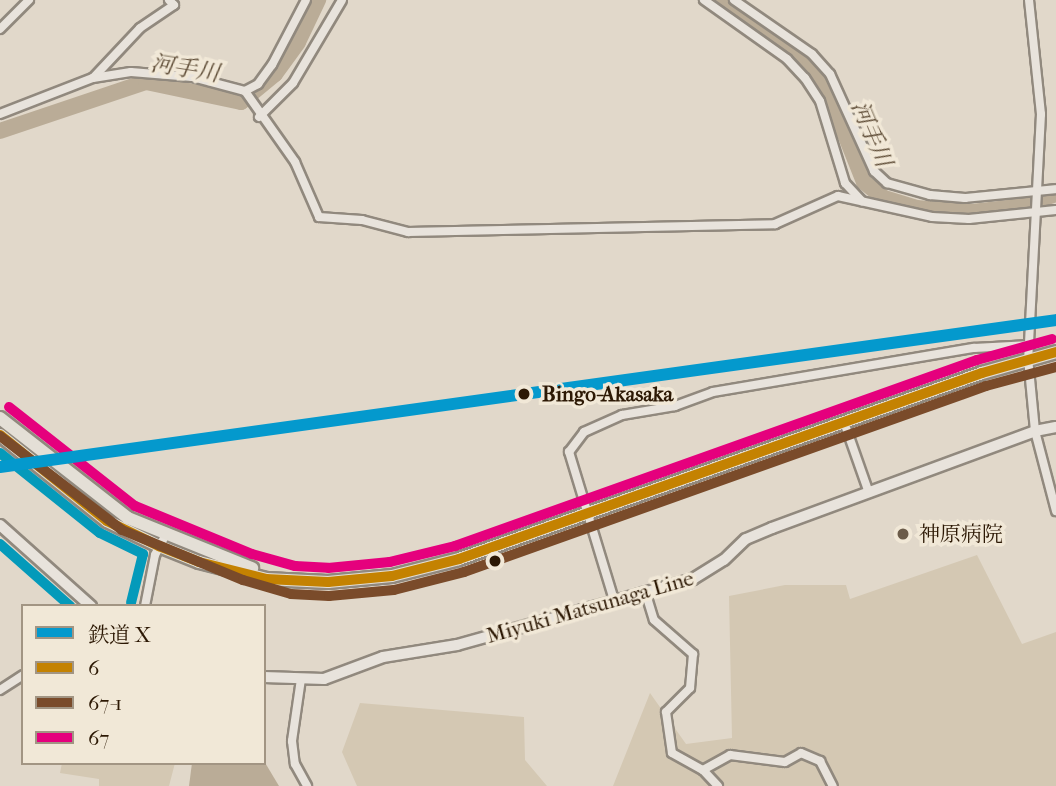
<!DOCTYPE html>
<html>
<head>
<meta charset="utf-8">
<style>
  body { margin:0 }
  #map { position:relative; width:1056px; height:786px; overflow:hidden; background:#e1d8ca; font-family:"IM FELL French Canon","Noto Serif JP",serif }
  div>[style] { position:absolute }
  .green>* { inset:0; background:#d4c8b3 }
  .water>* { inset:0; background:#baac97 }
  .river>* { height:16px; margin:-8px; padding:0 8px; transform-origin:8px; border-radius:8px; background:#baac97 }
  .roads { filter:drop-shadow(2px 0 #91897e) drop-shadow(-2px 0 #91897e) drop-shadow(0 2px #91897e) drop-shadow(0 -2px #91897e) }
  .minor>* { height:8px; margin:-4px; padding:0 4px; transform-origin:4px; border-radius:4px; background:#e8e3dc }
  .secondary>* { height:10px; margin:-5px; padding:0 5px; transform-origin:5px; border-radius:5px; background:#e8e3dc }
  .primary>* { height:12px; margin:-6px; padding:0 6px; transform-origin:6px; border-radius:6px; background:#e4dfd6 }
  .bus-1>* { height:10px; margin:-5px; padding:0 5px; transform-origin:5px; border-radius:5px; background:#c48201 }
  .bus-2>* { height:10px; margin:-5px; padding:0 5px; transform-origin:5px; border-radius:5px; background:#7a4b2a }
  .bus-3>* { height:10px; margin:-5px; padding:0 5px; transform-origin:5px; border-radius:5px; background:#e5007d }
  .bus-4>* { height:10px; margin:-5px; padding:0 5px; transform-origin:5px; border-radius:5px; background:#049aba }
  .rail-1>* { height:12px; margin:-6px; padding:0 6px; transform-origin:6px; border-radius:6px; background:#0499cd }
  .dots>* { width:19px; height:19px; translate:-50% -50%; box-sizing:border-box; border:4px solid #f1e8d7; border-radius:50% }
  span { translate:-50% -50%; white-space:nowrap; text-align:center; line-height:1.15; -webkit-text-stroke:7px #f1e8d7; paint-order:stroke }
  .stop-label { font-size:21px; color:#2c1804; font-weight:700 }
  .left { translate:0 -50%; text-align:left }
  .poi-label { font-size:21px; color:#2c1804 }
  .street-label { font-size:21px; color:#2c1804 }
  .water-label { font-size:23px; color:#5e4c36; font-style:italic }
  .legend { position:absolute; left:21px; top:604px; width:245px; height:161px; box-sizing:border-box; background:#f1e8d7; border:2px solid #a29583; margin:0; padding:9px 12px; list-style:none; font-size:21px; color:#2c1804 }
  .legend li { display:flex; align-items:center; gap:14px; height:35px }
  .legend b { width:35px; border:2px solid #a29583 }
</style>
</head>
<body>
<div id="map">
  <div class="green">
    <i style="clip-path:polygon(977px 555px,1022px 644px,1056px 632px,1056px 786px,613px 786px,650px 693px,686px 744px,732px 738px,729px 596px,785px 585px,846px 585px,850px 599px)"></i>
    <i style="clip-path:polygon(360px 703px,524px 717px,525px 760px,547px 786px,357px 786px,342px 752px)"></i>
    <i style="clip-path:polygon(62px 763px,175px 763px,169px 786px,99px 786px,99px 779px,60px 773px)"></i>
  </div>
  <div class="water">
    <i style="clip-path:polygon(264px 761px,279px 786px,189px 786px,192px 763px)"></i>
  </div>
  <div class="river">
    <i style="left:719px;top:0;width:110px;rotate:34.3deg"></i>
    <i style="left:810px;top:62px;width:43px;rotate:60.4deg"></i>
    <i style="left:831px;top:99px;width:89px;rotate:68.3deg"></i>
    <i style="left:864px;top:182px;width:26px;rotate:39deg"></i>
    <i style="left:884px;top:198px;width:34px;rotate:17deg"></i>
    <i style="left:916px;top:208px;width:56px;rotate:4.1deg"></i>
    <i style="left:972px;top:212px;width:45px;rotate:-6.3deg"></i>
    <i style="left:1017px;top:207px;width:41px;rotate:-18.4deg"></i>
    <i style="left:0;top:131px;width:154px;rotate:-18.6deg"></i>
    <i style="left:146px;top:82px;width:97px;rotate:11.9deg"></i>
    <i style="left:241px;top:102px;width:44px;rotate:-39.5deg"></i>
    <i style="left:275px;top:74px;width:39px;rotate:-54deg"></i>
    <i style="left:298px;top:42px;width:47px;rotate:-64.5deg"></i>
  </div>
  <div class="roads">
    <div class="minor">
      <i style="left:704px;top:0;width:102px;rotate:35.4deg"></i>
      <i style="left:787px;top:59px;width:26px;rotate:47deg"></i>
      <i style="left:805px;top:78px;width:27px;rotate:57deg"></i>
      <i style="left:820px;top:101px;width:86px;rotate:73deg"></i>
      <i style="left:845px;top:183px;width:25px;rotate:47deg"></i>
      <i style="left:734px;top:0;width:95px;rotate:34.7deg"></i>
      <i style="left:812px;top:54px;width:27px;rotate:48deg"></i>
      <i style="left:830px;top:74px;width:107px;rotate:65.6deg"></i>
      <i style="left:874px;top:171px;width:18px;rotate:43deg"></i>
      <i style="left:887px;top:183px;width:45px;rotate:15.6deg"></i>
      <i style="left:930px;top:195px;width:35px;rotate:5deg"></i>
      <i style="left:965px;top:198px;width:91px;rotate:-5.6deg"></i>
      <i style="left:1029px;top:0;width:115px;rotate:84deg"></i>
      <i style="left:1041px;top:114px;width:244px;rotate:93deg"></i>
      <i style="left:1028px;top:358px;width:73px;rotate:84.5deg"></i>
      <i style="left:1035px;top:431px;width:83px;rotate:75.3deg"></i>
      <i style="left:0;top:29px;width:41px;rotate:-45deg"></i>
      <i style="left:94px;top:77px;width:67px;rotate:-46.8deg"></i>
      <i style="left:140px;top:28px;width:41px;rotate:-34.1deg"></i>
      <i style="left:174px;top:5px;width:7px;rotate:-135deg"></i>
      <i style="left:245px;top:91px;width:15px;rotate:-28deg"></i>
      <i style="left:258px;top:84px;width:24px;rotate:-54deg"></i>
      <i style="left:272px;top:65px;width:73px;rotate:-62.4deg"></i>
      <i style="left:0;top:114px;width:100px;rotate:-21.2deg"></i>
      <i style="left:93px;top:78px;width:38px;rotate:-9deg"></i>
      <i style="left:131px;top:72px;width:61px;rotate:4.7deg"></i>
      <i style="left:192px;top:77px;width:55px;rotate:14.8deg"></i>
      <i style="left:245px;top:91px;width:87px;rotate:54.8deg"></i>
      <i style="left:295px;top:162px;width:60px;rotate:66.4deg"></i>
      <i style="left:319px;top:217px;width:43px;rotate:4deg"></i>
      <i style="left:362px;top:220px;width:48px;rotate:14.6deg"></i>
      <i style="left:408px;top:232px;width:367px;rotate:-1.2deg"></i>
      <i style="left:775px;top:224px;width:69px;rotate:-24deg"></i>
      <i style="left:838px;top:196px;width:96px;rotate:12.6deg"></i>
      <i style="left:932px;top:217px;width:37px;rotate:3deg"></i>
      <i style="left:969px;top:219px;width:87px;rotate:-5.9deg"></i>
      <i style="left:259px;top:117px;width:48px;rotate:-45deg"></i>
      <i style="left:293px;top:83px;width:96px;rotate:-59.4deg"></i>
      <i style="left:844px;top:422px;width:75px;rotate:70.6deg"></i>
      <i style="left:645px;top:591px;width:30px;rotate:73deg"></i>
      <i style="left:654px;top:620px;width:52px;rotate:41.1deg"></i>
      <i style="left:693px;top:654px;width:34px;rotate:95deg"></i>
      <i style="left:690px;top:688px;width:34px;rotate:135deg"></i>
      <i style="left:666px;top:712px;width:41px;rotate:81.7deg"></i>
      <i style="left:672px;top:753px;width:35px;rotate:29deg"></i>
      <i style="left:703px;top:770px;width:22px;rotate:47deg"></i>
      <i style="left:614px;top:600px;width:155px;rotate:-106.9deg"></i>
      <i style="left:569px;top:452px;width:25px;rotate:-53deg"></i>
      <i style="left:584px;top:432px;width:42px;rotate:-24.1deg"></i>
      <i style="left:622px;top:415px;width:54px;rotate:-9.6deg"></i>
      <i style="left:675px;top:406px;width:40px;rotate:-20.2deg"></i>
      <i style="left:713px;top:392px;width:265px;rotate:-9.6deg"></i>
      <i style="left:974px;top:348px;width:56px;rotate:-3.1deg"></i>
      <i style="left:145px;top:606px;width:52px;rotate:-78.9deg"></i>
      <i style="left:155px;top:555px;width:21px;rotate:-62deg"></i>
      <i style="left:301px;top:679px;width:63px;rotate:98.3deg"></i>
      <i style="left:292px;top:741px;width:23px;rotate:83deg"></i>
      <i style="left:295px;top:764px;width:25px;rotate:61deg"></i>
      <i style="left:0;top:690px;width:27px;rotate:-33deg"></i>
      <i style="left:703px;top:770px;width:31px;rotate:-29deg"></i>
      <i style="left:730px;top:755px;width:55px;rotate:7.3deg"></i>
      <i style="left:785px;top:762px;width:18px;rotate:-29deg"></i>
      <i style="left:801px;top:753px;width:21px;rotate:23deg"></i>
      <i style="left:820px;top:761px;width:28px;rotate:63deg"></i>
    </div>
    <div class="secondary">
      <i style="left:0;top:525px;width:122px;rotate:41.7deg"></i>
      <i style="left:264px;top:677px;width:60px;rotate:1.9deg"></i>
      <i style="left:324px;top:679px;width:63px;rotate:-20.4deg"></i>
      <i style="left:383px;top:657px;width:75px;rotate:-9.2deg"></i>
      <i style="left:457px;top:645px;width:245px;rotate:-15.6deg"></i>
      <i style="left:693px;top:579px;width:36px;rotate:-32deg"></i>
      <i style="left:724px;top:560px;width:30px;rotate:-44deg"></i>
      <i style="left:746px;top:539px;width:28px;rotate:-23deg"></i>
      <i style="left:772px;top:528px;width:280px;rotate:-20.2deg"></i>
      <i style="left:1035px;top:431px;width:21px;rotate:-11deg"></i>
    </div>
    <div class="primary">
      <i style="left:0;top:418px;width:162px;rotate:38deg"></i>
      <i style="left:128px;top:518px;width:134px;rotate:22deg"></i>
      <i style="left:0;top:435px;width:137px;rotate:38.8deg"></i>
      <i style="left:107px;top:521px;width:58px;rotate:25.7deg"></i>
      <i style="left:159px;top:546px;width:43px;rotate:21.8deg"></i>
      <i style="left:199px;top:562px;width:69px;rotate:14.2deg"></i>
      <i style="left:266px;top:579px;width:62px;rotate:2.8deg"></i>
      <i style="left:328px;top:582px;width:64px;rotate:-5.4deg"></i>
      <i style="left:392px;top:576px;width:69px;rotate:-14.2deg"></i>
      <i style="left:459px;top:559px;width:555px;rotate:-19.58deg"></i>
      <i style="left:982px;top:373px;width:77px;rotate:-15.8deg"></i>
    </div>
  </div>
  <div class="bus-1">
    <i style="left:0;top:435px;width:137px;rotate:38.8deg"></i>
    <i style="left:107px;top:521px;width:58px;rotate:25.7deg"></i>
    <i style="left:159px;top:546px;width:43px;rotate:21.8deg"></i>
    <i style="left:199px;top:562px;width:69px;rotate:14.2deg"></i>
    <i style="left:266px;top:579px;width:62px;rotate:2.8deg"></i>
    <i style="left:328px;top:582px;width:64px;rotate:-5.4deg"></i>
    <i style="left:392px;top:576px;width:69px;rotate:-14.2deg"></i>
    <i style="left:459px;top:559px;width:555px;rotate:-19.58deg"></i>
    <i style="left:982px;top:373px;width:77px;rotate:-15.8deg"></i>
  </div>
  <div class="bus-2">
    <i style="left:0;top:436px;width:154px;rotate:37.6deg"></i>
    <i style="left:122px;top:530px;width:131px;rotate:22.5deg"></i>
    <i style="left:243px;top:580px;width:50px;rotate:16.3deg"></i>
    <i style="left:291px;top:594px;width:38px;rotate:3deg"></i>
    <i style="left:329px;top:596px;width:65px;rotate:-5.3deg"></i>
    <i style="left:394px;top:590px;width:72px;rotate:-14.4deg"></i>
    <i style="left:464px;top:572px;width:554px;rotate:-19.61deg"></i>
    <i style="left:986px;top:386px;width:73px;rotate:-15.2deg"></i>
  </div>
  <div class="bus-3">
    <i style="left:9px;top:407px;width:160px;rotate:38.2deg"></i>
    <i style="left:135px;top:506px;width:126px;rotate:22.3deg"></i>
    <i style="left:252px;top:554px;width:45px;rotate:15.6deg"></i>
    <i style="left:295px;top:566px;width:33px;rotate:3deg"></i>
    <i style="left:328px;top:568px;width:62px;rotate:-5.5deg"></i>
    <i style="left:390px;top:562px;width:67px;rotate:-13.8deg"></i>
    <i style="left:455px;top:546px;width:554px;rotate:-19.61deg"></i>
    <i style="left:977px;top:360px;width:78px;rotate:-15.6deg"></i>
  </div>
  <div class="bus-4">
    <i style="left:0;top:453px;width:128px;rotate:38.7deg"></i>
    <i style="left:100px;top:533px;width:48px;rotate:26deg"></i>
    <i style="left:143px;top:554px;width:50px;rotate:103.8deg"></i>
    <i style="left:0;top:544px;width:94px;rotate:41.5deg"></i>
  </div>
  <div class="rail-1">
    <i style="left:0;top:467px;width:1066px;rotate:-7.92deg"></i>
  </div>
  <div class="dots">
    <i style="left:524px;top:394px;background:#2c1804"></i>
    <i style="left:903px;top:534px;background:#6b5b49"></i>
    <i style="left:495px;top:561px;background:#2c1804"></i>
  </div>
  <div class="stop-label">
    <span class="left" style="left:542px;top:394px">Bingo-Akasaka</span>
  </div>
  <div class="poi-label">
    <span class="left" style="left:919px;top:534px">神原病院</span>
  </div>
  <div class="street-label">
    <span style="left:590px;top:607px;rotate:-16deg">Miyuki Matsunaga Line</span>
  </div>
  <div class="water-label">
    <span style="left:185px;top:69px;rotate:9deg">河手川</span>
    <span style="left:871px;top:134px;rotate:67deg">河手川</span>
  </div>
  <ul class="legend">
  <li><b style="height:9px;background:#0499cd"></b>鉄道 X</li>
  <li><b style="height:9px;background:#c48201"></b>6</li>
  <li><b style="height:9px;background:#7a4b2a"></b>67-1</li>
  <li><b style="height:9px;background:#e5007d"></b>67</li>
  </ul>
</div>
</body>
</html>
